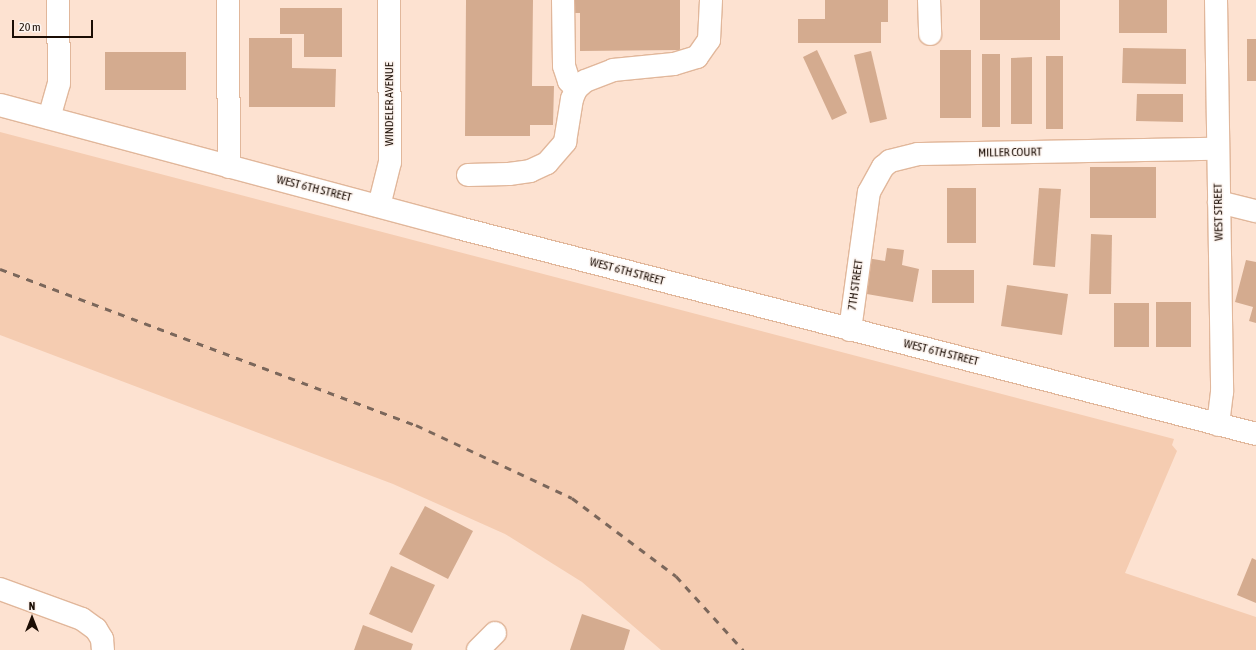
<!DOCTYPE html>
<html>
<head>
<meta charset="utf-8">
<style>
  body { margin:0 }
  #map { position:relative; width:1256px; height:650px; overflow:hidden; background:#fde2d1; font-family:"Asap Condensed",sans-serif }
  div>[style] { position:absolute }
  .green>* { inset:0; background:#f5ccb1 }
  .building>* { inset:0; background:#d4ab8f }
  .roads { filter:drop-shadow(1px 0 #e1b79b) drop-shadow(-1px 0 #e1b79b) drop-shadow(0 1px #e1b79b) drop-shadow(0 -1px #e1b79b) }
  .minor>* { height:22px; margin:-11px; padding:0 11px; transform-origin:11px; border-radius:11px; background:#fff }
  .rail>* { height:3px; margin-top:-1.5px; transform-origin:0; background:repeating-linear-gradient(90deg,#7b675b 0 7px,transparent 0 14px) }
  span { translate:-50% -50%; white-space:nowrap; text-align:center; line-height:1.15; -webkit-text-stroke:3px #fcf3ee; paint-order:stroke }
  .street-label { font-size:12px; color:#1b0d04 }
  .north { position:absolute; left:12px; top:598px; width:40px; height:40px; -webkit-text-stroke:3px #fcf3ee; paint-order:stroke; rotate:0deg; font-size:11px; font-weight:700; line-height:16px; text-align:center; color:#1b0d04 }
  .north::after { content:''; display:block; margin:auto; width:14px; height:18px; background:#1b0d04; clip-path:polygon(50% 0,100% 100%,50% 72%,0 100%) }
  .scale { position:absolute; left:12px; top:20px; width:81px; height:18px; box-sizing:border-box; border:2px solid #1b0d04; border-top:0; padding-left:5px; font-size:12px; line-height:14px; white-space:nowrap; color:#1b0d04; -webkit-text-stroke:3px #fcf3ee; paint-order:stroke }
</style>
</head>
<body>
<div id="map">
  <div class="green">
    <i style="clip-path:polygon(0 132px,1174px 439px,1172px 445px,1177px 451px,1125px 573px,1256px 617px,1256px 650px,661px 650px,582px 582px,505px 534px,393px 484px,0 335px)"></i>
  </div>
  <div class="building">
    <i style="clip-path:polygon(466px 0,533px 0,532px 86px,554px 86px,553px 125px,530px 125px,530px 136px,465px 136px)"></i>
    <i style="clip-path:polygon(569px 0,680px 0,680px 50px,580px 51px,580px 13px,570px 13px)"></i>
    <i style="clip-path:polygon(825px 0,888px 0,888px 22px,881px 22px,881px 43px,798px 43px,798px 19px,825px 19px)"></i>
    <i style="clip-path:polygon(980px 0,1060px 0,1060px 40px,980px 40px)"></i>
    <i style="clip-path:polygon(1119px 0,1167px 0,1167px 33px,1119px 33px)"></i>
    <i style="clip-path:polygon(280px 8px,342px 8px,342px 57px,304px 57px,304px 34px,280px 34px)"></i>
    <i style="clip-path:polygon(249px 38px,292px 38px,292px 68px,336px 69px,335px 107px,249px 107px)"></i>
    <i style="clip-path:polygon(1247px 39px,1256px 39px,1256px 81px,1247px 81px)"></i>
    <i style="clip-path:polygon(1123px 48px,1186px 49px,1186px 84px,1122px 83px)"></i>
    <i style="clip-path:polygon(817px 50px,847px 113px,832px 120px,803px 57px)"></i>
    <i style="clip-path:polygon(940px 50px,971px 50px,971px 118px,940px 118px)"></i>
    <i style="clip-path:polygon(871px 51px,887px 119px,870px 123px,854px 55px)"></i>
    <i style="clip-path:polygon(105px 52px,186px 52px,186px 90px,105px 90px)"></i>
    <i style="clip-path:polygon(982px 54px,1000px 54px,1000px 127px,982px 127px)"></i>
    <i style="clip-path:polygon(1046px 56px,1063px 56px,1063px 129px,1046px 129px)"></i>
    <i style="clip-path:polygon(1032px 57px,1032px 124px,1011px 124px,1011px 58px)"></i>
    <i style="clip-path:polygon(1137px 94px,1183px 94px,1183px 122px,1136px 121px)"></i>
    <i style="clip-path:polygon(1090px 167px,1156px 167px,1156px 218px,1090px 218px)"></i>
    <i style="clip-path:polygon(947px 188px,976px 188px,976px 243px,947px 243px)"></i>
    <i style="clip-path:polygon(1039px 188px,1061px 189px,1055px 267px,1033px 265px)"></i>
    <i style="clip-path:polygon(1091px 234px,1112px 235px,1111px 294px,1089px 294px)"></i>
    <i style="clip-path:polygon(887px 248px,904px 250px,902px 265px,919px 269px,913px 302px,861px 293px,867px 258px,885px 261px)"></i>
    <i style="clip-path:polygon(1246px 260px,1256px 262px,1256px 323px,1249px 321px,1253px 307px,1235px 302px)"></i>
    <i style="clip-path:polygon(932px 270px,974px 270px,974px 303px,932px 303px)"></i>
    <i style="clip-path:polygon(1007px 285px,1068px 294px,1062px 335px,1001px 326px)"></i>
    <i style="clip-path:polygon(1156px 302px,1191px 302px,1191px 347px,1156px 347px)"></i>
    <i style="clip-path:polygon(1114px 303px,1149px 303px,1149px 347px,1114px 347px)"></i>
    <i style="clip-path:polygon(425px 506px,473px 531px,448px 579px,399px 554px)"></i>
    <i style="clip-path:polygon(1252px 558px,1256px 560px,1256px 603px,1237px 595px)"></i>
    <i style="clip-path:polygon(391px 566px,435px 585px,412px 633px,369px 614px)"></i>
    <i style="clip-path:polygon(582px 614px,630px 630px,624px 650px,570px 650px)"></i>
    <i style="clip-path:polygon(363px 625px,413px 644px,411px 650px,354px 650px)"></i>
  </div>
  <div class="roads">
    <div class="minor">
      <i style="left:228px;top:0;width:167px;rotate:89.7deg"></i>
      <i style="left:563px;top:0;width:66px;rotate:89.1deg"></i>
      <i style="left:564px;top:66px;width:16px;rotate:72deg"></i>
      <i style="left:569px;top:81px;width:11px;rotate:49deg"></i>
      <i style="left:929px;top:0;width:34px;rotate:88deg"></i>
      <i style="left:1216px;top:0;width:392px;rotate:89.1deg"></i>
      <i style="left:1222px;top:392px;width:33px;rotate:97deg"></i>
      <i style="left:0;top:105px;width:475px;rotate:15deg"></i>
      <i style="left:459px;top:228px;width:823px;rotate:14.49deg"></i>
      <i style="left:49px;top:118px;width:36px;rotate:-74deg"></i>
      <i style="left:59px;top:83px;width:83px;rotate:-90.7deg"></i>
      <i style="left:468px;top:175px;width:41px;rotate:-1.4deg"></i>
      <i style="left:509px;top:174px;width:21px;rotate:-8deg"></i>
      <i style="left:530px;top:171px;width:19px;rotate:-25deg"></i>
      <i style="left:547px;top:163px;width:28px;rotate:-49deg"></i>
      <i style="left:565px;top:142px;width:44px;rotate:-80.8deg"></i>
      <i style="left:572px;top:99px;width:11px;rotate:-68deg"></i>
      <i style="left:576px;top:89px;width:12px;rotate:-42deg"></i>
      <i style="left:585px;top:81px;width:30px;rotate:-21deg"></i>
      <i style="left:613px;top:70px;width:61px;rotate:-5.6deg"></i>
      <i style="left:674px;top:64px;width:24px;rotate:-17deg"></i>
      <i style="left:697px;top:57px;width:21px;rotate:-55deg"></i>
      <i style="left:709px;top:40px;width:40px;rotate:-87.1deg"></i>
      <i style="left:1219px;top:202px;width:38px;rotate:14deg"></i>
      <i style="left:379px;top:206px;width:45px;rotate:-76deg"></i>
      <i style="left:390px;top:162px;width:162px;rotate:-90.4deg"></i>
      <i style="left:850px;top:330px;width:139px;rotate:-82.2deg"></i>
      <i style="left:869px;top:192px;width:29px;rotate:-61deg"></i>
      <i style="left:883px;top:167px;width:9px;rotate:-41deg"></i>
      <i style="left:890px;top:161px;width:29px;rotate:-14deg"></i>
      <i style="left:918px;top:154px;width:299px;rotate:-1deg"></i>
      <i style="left:0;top:589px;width:87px;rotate:20.1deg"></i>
      <i style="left:82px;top:619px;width:17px;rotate:36deg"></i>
      <i style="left:96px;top:629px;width:12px;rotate:59deg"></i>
      <i style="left:102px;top:639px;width:11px;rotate:85deg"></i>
      <i style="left:478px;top:650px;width:24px;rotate:-45deg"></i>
    </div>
  </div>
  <div class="rail">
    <i style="left:0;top:269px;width:444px;rotate:20.6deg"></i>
    <i style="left:416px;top:425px;width:172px;rotate:25.1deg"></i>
    <i style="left:572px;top:498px;width:130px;rotate:36.9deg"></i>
    <i style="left:676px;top:576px;width:100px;rotate:47.8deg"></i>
  </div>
  <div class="street-label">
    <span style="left:390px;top:104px;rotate:-90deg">WINDELER AVENUE</span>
    <span style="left:1010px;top:153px;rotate:-1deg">MILLER COURT</span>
    <span style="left:314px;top:189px;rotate:14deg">WEST 6TH STREET</span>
    <span style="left:1219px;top:212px;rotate:-91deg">WEST STREET</span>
    <span style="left:627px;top:272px;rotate:15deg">WEST 6TH STREET</span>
    <span style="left:856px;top:285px;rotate:-82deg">7TH STREET</span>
    <span style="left:941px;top:353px;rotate:14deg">WEST 6TH STREET</span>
  </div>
  <div class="north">N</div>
  <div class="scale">20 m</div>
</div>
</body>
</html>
